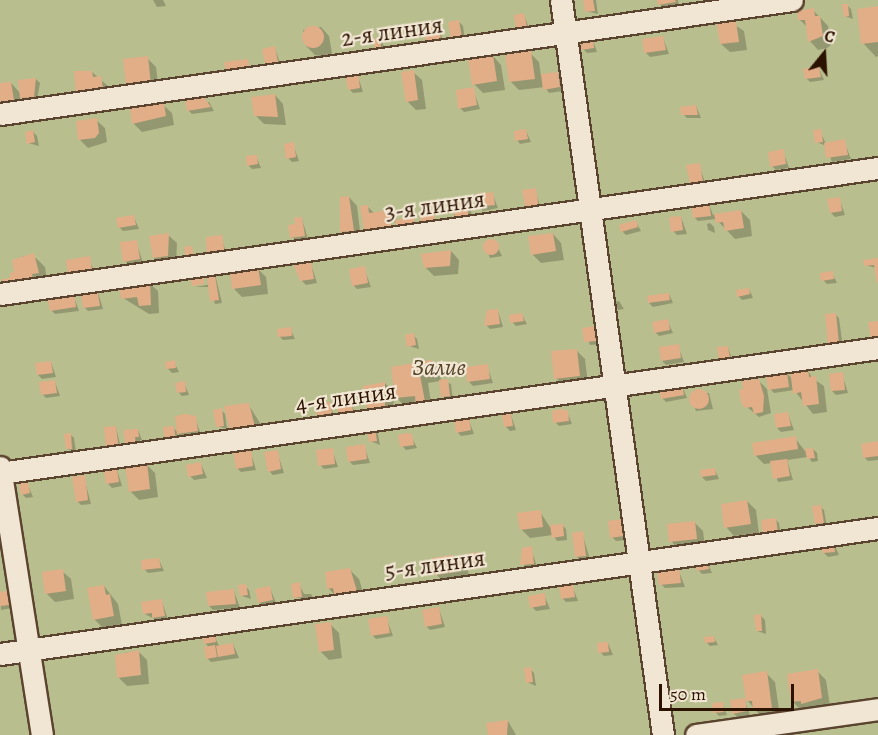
<!DOCTYPE html>
<html>
<head>
<meta charset="utf-8">
<style>
  body { margin:0 }
  #map { position:relative; width:878px; height:735px; overflow:hidden; background:#e9d8bb; font-family:Alegreya,serif }
  div>[style] { position:absolute }
  .green>* { inset:0; background:#b9be8e }
  .shadow>* { inset:0; background:#0003 }
  .building>* { inset:0; background:#e2ae88 }
  .round { border-radius:50% }
  .roads { filter:drop-shadow(2px 0 #5b442f) drop-shadow(-2px 0 #5b442f) drop-shadow(0 2px #5b442f) drop-shadow(0 -2px #5b442f) }
  .minor>* { height:21px; margin:-10.5px; padding:0 10.5px; transform-origin:10.5px; border-radius:10.5px; background:#f1e6d3 }
  span { translate:-50% -50%; white-space:nowrap; text-align:center; line-height:1.15; -webkit-text-stroke:4.5px #f1e6d3; paint-order:stroke }
  .street-label { font-size:24px; color:#2c1300 }
  .park-label { font-size:24px; color:#56462b; font-style:italic }
  .north { position:absolute; left:794px; top:24px; width:60px; height:60px; -webkit-text-stroke:4px #f1e6d3; paint-order:stroke; rotate:18deg; font-size:16px; font-weight:700; line-height:24px; text-align:center; color:#2c1300 }
  .north::after { content:''; display:block; margin:auto; width:21px; height:27px; background:#2c1300; clip-path:polygon(50% 0,100% 100%,50% 72%,0 100%) }
  .scale { position:absolute; left:659px; top:684px; width:135px; height:27px; box-sizing:border-box; border:3px solid #2c1300; border-top:0; padding-left:8px; font-size:18px; line-height:21px; white-space:nowrap; color:#2c1300; -webkit-text-stroke:4px #f1e6d3; paint-order:stroke }
</style>
</head>
<body>
<div id="map">
  <div class="green">
    <i style="clip-path:polygon(0 0,878px 0,878px 735px,0 735px)"></i>
  </div>
  <div class="shadow">
    <i style="clip-path:polygon(153px 0,163px 0,166px 6px,157px 7px)"></i>
    <i style="clip-path:polygon(585px 0,596px 0,598px 14px,586px 11px)"></i>
    <i style="clip-path:polygon(658px 0,678px 0,679px 6px,663px 9px)"></i>
    <i style="clip-path:polygon(847px 5px,851px 9px,853px 19px,845px 16px)"></i>
    <i style="clip-path:polygon(878px 8px,878px 56px,876px 57px,863px 43px)"></i>
    <i style="clip-path:polygon(813px 10px,828px 26px,831px 45px,827px 48px,818px 50px,810px 41px,808px 28px,800px 20px)"></i>
    <i style="clip-path:polygon(524px 15px,530px 31px,521px 32px,518px 28px)"></i>
    <i style="clip-path:polygon(727px 20px,744px 31px,747px 50px,730px 52px,721px 44px)"></i>
    <i style="clip-path:polygon(459px 22px,463px 26px,465px 41px,452px 39px)"></i>
    <i style="clip-path:polygon(437px 23px,444px 43px,431px 46px,427px 42px)"></i>
    <i style="clip-path:polygon(321px 27px,329px 36px,332px 53px,326px 57px,315px 55px,306px 46px,303px 30px)"></i>
    <i style="clip-path:polygon(592px 38px,597px 52px,587px 53px,583px 49px)"></i>
    <i style="clip-path:polygon(663px 38px,669px 54px,650px 57px,646px 53px)"></i>
    <i style="clip-path:polygon(379px 39px,383px 43px,384px 51px,376px 47px)"></i>
    <i style="clip-path:polygon(275px 48px,281px 66px,270px 68px,266px 64px)"></i>
    <i style="clip-path:polygon(530px 53px,539px 62px,541px 76px,557px 73px,561px 77px,563px 91px,549px 93px,545px 87px,519px 90px,511px 82px)"></i>
    <i style="clip-path:polygon(493px 56px,501px 65px,505px 90px,483px 93px,474px 84px)"></i>
    <i style="clip-path:polygon(147px 58px,156px 67px,159px 93px,125px 61px)"></i>
    <i style="clip-path:polygon(819px 68px,824px 80px,810px 82px,806px 78px)"></i>
    <i style="clip-path:polygon(92px 72px,109px 87px,111px 97px,86px 101px)"></i>
    <i style="clip-path:polygon(413px 72px,422px 80px,426px 109px,416px 110px,407px 101px)"></i>
    <i style="clip-path:polygon(357px 73px,363px 92px,353px 93px,349px 89px)"></i>
    <i style="clip-path:polygon(36px 79px,40px 83px,37px 100px,26px 102px,20px 96px,22px 108px,0 108px,0 85px,11px 83px,21px 94px)"></i>
    <i style="clip-path:polygon(473px 89px,480px 109px,464px 112px,460px 108px)"></i>
    <i style="clip-path:polygon(275px 95px,283px 104px,286px 125px,264px 124px,255px 115px)"></i>
    <i style="clip-path:polygon(209px 102px,214px 111px,192px 114px,188px 110px)"></i>
    <i style="clip-path:polygon(163px 105px,172px 113px,174px 125px,142px 132px,134px 124px,132px 109px)"></i>
    <i style="clip-path:polygon(696px 106px,701px 118px,687px 118px,683px 114px)"></i>
    <i style="clip-path:polygon(96px 120px,105px 128px,107px 142px,88px 148px,80px 140px)"></i>
    <i style="clip-path:polygon(526px 131px,531px 142px,520px 144px,517px 140px)"></i>
    <i style="clip-path:polygon(820px 131px,826px 144px,844px 141px,851px 159px,832px 162px,826px 146px,817px 142px)"></i>
    <i style="clip-path:polygon(33px 132px,37px 136px,39px 146px,28px 143px)"></i>
    <i style="clip-path:polygon(293px 144px,299px 161px,292px 162px,288px 158px)"></i>
    <i style="clip-path:polygon(783px 151px,789px 168px,776px 170px,772px 166px)"></i>
    <i style="clip-path:polygon(256px 156px,261px 168px,252px 169px,248px 165px)"></i>
    <i style="clip-path:polygon(699px 165px,706px 185px,695px 187px,691px 183px)"></i>
    <i style="clip-path:polygon(535px 189px,542px 213px,531px 215px)"></i>
    <i style="clip-path:polygon(492px 193px,498px 208px,483px 211px,479px 207px)"></i>
    <i style="clip-path:polygon(349px 197px,357px 206px,361px 239px,350px 240px,341px 232px)"></i>
    <i style="clip-path:polygon(839px 198px,845px 215px,835px 217px,831px 213px)"></i>
    <i style="clip-path:polygon(466px 201px,470px 205px,473px 223px,454px 215px,452px 203px)"></i>
    <i style="clip-path:polygon(709px 204px,713px 215px,741px 211px,750px 220px,752px 236px,735px 239px,716px 219px,698px 221px,694px 217px)"></i>
    <i style="clip-path:polygon(evenodd,368px 207px,375px 214px,388px 212px,398px 221px,413px 219px,419px 230px,374px 238px,365px 229px,368px 207px,392px 219px,399px 226px,370px 231px,370px 227px,392px 219px)"></i>
    <i style="clip-path:polygon(134px 217px,139px 229px,123px 231px,119px 227px)"></i>
    <i style="clip-path:polygon(681px 217px,687px 234px,677px 235px,673px 231px)"></i>
    <i style="clip-path:polygon(302px 219px,308px 239px,296px 241px,292px 237px)"></i>
    <i style="clip-path:polygon(636px 222px,641px 231px,626px 235px,622px 231px)"></i>
    <i style="clip-path:polygon(710px 223px,714px 227px,715px 233px,708px 230px,707px 224px)"></i>
    <i style="clip-path:polygon(553px 234px,561px 243px,564px 260px,541px 263px,532px 254px)"></i>
    <i style="clip-path:polygon(168px 235px,177px 243px,176px 264px,163px 266px,154px 258px)"></i>
    <i style="clip-path:polygon(221px 237px,228px 258px,208px 256px)"></i>
    <i style="clip-path:polygon(494px 240px,502px 256px,490px 258px,484px 245px)"></i>
    <i style="clip-path:polygon(136px 241px,143px 263px,129px 265px,125px 261px)"></i>
    <i style="clip-path:polygon(451px 251px,459px 260px,458px 274px,434px 276px,425px 267px)"></i>
    <i style="clip-path:polygon(23px 256px,36px 258px,45px 267px,47px 281px,12px 279px)"></i>
    <i style="clip-path:polygon(89px 258px,95px 276px,74px 277px)"></i>
    <i style="clip-path:polygon(309px 258px,317px 283px,306px 285px,302px 281px)"></i>
    <i style="clip-path:polygon(878px 259px,878px 280px,876px 268px,865px 265px)"></i>
    <i style="clip-path:polygon(257px 268px,266px 277px,268px 294px,242px 297px,234px 289px)"></i>
    <i style="clip-path:polygon(364px 268px,371px 287px,357px 289px,353px 285px)"></i>
    <i style="clip-path:polygon(214px 270px,222px 303px,215px 304px,210px 287px,195px 287px,212px 284px)"></i>
    <i style="clip-path:polygon(832px 273px,837px 283px,827px 284px,823px 280px)"></i>
    <i style="clip-path:polygon(149px 283px,158px 291px,159px 313px,149px 314px,123px 298px)"></i>
    <i style="clip-path:polygon(97px 289px,103px 309px,88px 311px,84px 307px)"></i>
    <i style="clip-path:polygon(749px 289px,753px 298px,742px 300px,738px 296px)"></i>
    <i style="clip-path:polygon(73px 294px,79px 311px,55px 314px,51px 310px)"></i>
    <i style="clip-path:polygon(669px 294px,673px 303px,653px 307px,649px 303px)"></i>
    <i style="clip-path:polygon(619px 301px,624px 309px,618px 310px,613px 302px)"></i>
    <i style="clip-path:polygon(498px 311px,503px 327px,490px 329px,486px 325px)"></i>
    <i style="clip-path:polygon(835px 314px,839px 318px,843px 348px,834px 348px)"></i>
    <i style="clip-path:polygon(522px 315px,527px 324px,516px 326px,512px 322px)"></i>
    <i style="clip-path:polygon(667px 320px,673px 333px,659px 336px,655px 332px)"></i>
    <i style="clip-path:polygon(290px 329px,295px 339px,283px 340px,279px 336px)"></i>
    <i style="clip-path:polygon(584px 329px,599px 331px,601px 344px,590px 345px)"></i>
    <i style="clip-path:polygon(413px 335px,417px 339px,419px 349px,409px 346px)"></i>
    <i style="clip-path:polygon(678px 346px,684px 362px,666px 365px,662px 361px)"></i>
    <i style="clip-path:polygon(728px 347px,733px 362px,725px 363px,721px 359px)"></i>
    <i style="clip-path:polygon(576px 350px,585px 359px,588px 384px,565px 387px,556px 378px)"></i>
    <i style="clip-path:polygon(51px 362px,56px 377px,42px 379px,38px 375px)"></i>
    <i style="clip-path:polygon(174px 362px,179px 372px,172px 373px,168px 369px)"></i>
    <i style="clip-path:polygon(431px 362px,439px 370px,441px 381px,451px 384px,453px 400px,443px 396px,440px 381px,428px 383px,433px 415px,405px 406px,394px 396px,393px 415px,377px 417px,368px 409px,385px 383px,396px 394px)"></i>
    <i style="clip-path:polygon(487px 366px,493px 383px,473px 386px,469px 382px)"></i>
    <i style="clip-path:polygon(807px 368px,812px 378px,824px 386px,827px 412px,813px 414px,794px 390px,774px 393px,770px 389px,787px 373px,793px 380px)"></i>
    <i style="clip-path:polygon(842px 374px,848px 393px,836px 395px,832px 391px)"></i>
    <i style="clip-path:polygon(758px 380px,767px 389px,771px 413px,759px 417px,747px 407px)"></i>
    <i style="clip-path:polygon(55px 382px,60px 396px,46px 398px,42px 394px)"></i>
    <i style="clip-path:polygon(184px 383px,189px 395px,182px 396px,178px 392px)"></i>
    <i style="clip-path:polygon(682px 386px,687px 398px,666px 402px,662px 398px)"></i>
    <i style="clip-path:polygon(709px 393px,713px 409px,696px 411px,690px 394px)"></i>
    <i style="clip-path:polygon(350px 401px,356px 415px,344px 417px,340px 413px)"></i>
    <i style="clip-path:polygon(248px 404px,262px 426px,240px 438px)"></i>
    <i style="clip-path:polygon(329px 404px,335px 417px,322px 419px,318px 415px)"></i>
    <i style="clip-path:polygon(221px 410px,225px 414px,227px 429px,217px 426px)"></i>
    <i style="clip-path:polygon(567px 412px,572px 424px,559px 426px,555px 422px)"></i>
    <i style="clip-path:polygon(788px 414px,794px 430px,781px 432px,777px 428px)"></i>
    <i style="clip-path:polygon(511px 415px,516px 430px,510px 431px,506px 427px)"></i>
    <i style="clip-path:polygon(195px 417px,201px 435px,182px 438px,177px 432px,179px 445px,171px 446px,173px 427px,178px 433px)"></i>
    <i style="clip-path:polygon(468px 418px,474px 434px,461px 436px,457px 432px)"></i>
    <i style="clip-path:polygon(116px 427px,122px 453px,112px 454px)"></i>
    <i style="clip-path:polygon(138px 430px,142px 440px,138px 441px,139px 449px,127px 446px)"></i>
    <i style="clip-path:polygon(375px 430px,378px 434px,380px 445px,370px 441px)"></i>
    <i style="clip-path:polygon(70px 434px,74px 438px,76px 452px,67px 449px)"></i>
    <i style="clip-path:polygon(411px 436px,417px 448px,406px 450px,402px 446px)"></i>
    <i style="clip-path:polygon(795px 438px,805px 451px,813px 449px,817px 453px,818px 461px,812px 462px,808px 457px,787px 460px,793px 480px,778px 482px,772px 463px,764px 464px,755px 455px)"></i>
    <i style="clip-path:polygon(878px 443px,878px 460px,868px 461px,864px 457px)"></i>
    <i style="clip-path:polygon(364px 446px,370px 463px,353px 465px,349px 461px)"></i>
    <i style="clip-path:polygon(250px 450px,256px 470px,241px 472px,237px 468px)"></i>
    <i style="clip-path:polygon(332px 450px,338px 467px,324px 469px,320px 465px)"></i>
    <i style="clip-path:polygon(277px 452px,284px 473px,273px 475px,269px 471px)"></i>
    <i style="clip-path:polygon(146px 464px,155px 473px,158px 497px,139px 500px,130px 491px)"></i>
    <i style="clip-path:polygon(201px 464px,207px 478px,194px 480px,190px 476px)"></i>
    <i style="clip-path:polygon(117px 470px,122px 486px,112px 488px,108px 484px)"></i>
    <i style="clip-path:polygon(715px 470px,719px 479px,706px 481px,702px 477px)"></i>
    <i style="clip-path:polygon(84px 477px,91px 504px,81px 505px,77px 501px)"></i>
    <i style="clip-path:polygon(27px 483px,33px 497px,26px 498px,22px 494px)"></i>
    <i style="clip-path:polygon(747px 501px,756px 510px,759px 533px,734px 536px,726px 527px)"></i>
    <i style="clip-path:polygon(820px 507px,824px 510px,827px 527px,816px 523px)"></i>
    <i style="clip-path:polygon(540px 512px,550px 527px,562px 525px,566px 529px,567px 540px,557px 541px,553px 535px,530px 538px,521px 529px)"></i>
    <i style="clip-path:polygon(775px 519px,779px 523px,781px 536px,763px 521px)"></i>
    <i style="clip-path:polygon(621px 520px,627px 540px,616px 541px,612px 537px)"></i>
    <i style="clip-path:polygon(694px 522px,703px 531px,705px 547px,679px 550px,671px 541px)"></i>
    <i style="clip-path:polygon(582px 533px,590px 559px,580px 560px,576px 556px)"></i>
    <i style="clip-path:polygon(834px 544px,839px 555px,828px 557px,824px 553px)"></i>
    <i style="clip-path:polygon(531px 548px,537px 567px,526px 569px,521px 557px)"></i>
    <i style="clip-path:polygon(480px 553px,486px 567px,474px 569px,470px 565px)"></i>
    <i style="clip-path:polygon(453px 556px,468px 570px,469px 580px,444px 583px,436px 574px)"></i>
    <i style="clip-path:polygon(159px 560px,164px 571px,148px 573px,144px 569px)"></i>
    <i style="clip-path:polygon(707px 562px,712px 573px,702px 574px,698px 570px)"></i>
    <i style="clip-path:polygon(678px 569px,685px 587px,665px 588px,661px 584px)"></i>
    <i style="clip-path:polygon(350px 570px,359px 579px,365px 599px,336px 596px,328px 588px)"></i>
    <i style="clip-path:polygon(62px 571px,71px 579px,74px 599px,55px 602px,46px 593px)"></i>
    <i style="clip-path:polygon(299px 584px,304px 594px,311px 594px,316px 603px,295px 597px)"></i>
    <i style="clip-path:polygon(572px 585px,578px 601px,566px 602px,562px 598px)"></i>
    <i style="clip-path:polygon(104px 586px,118px 604px,122px 625px,103px 628px,94px 619px)"></i>
    <i style="clip-path:polygon(245px 586px,249px 590px,251px 599px,242px 596px)"></i>
    <i style="clip-path:polygon(270px 588px,276px 603px,263px 606px,259px 602px)"></i>
    <i style="clip-path:polygon(234px 591px,240px 608px,213px 610px,209px 606px)"></i>
    <i style="clip-path:polygon(7px 593px,12px 608px,1px 610px,0 594px)"></i>
    <i style="clip-path:polygon(544px 595px,550px 609px,536px 611px,532px 607px)"></i>
    <i style="clip-path:polygon(162px 601px,168px 620px,158px 621px,145px 614px)"></i>
    <i style="clip-path:polygon(439px 609px,445px 627px,430px 630px,426px 626px)"></i>
    <i style="clip-path:polygon(761px 616px,765px 620px,766px 634px,757px 631px)"></i>
    <i style="clip-path:polygon(386px 617px,393px 636px,376px 639px,372px 635px)"></i>
    <i style="clip-path:polygon(330px 624px,339px 633px,342px 658px,329px 660px,320px 651px)"></i>
    <i style="clip-path:polygon(214px 635px,219px 646px,233px 644px,239px 658px,211px 662px,207px 658px,210px 648px,205px 643px)"></i>
    <i style="clip-path:polygon(714px 638px,718px 645px,710px 646px,706px 642px)"></i>
    <i style="clip-path:polygon(608px 643px,613px 655px,604px 656px,600px 652px)"></i>
    <i style="clip-path:polygon(138px 651px,147px 660px,149px 684px,127px 686px,118px 677px,124px 653px)"></i>
    <i style="clip-path:polygon(530px 669px,534px 673px,536px 686px,527px 682px)"></i>
    <i style="clip-path:polygon(817px 671px,826px 680px,830px 706px,801px 710px,792px 701px)"></i>
    <i style="clip-path:polygon(766px 673px,775px 682px,780px 717px,763px 719px,748px 701px)"></i>
    <i style="clip-path:polygon(744px 699px,750px 715px,737px 717px,733px 713px)"></i>
    <i style="clip-path:polygon(722px 704px,727px 715px,719px 716px,715px 712px)"></i>
    <i style="clip-path:polygon(508px 721px,516px 735px,489px 735px)"></i>
  </div>
  <div class="building">
    <i style="clip-path:polygon(583px 0,593px 0,595px 11px,585px 12px)"></i>
    <i style="clip-path:polygon(657px 0,675px 0,676px 2px,658px 5px)"></i>
    <i style="clip-path:polygon(842px 4px,848px 4px,849px 16px,844px 17px)"></i>
    <i style="clip-path:polygon(878px 6px,878px 42px,861px 44px,857px 9px)"></i>
    <i style="clip-path:polygon(814px 8px,815px 16px,820px 16px,823px 36px,808px 42px,805px 20px,798px 20px,797px 11px)"></i>
    <i style="clip-path:polygon(524px 13px,527px 27px,516px 29px,514px 15px)"></i>
    <i style="clip-path:polygon(728px 19px,728px 22px,736px 21px,739px 42px,720px 44px,716px 20px)"></i>
    <i style="clip-path:polygon(459px 20px,462px 38px,451px 40px,448px 22px)"></i>
    <i style="clip-path:polygon(438px 22px,441px 40px,426px 42px,422px 24px)"></i>
    <i class="round" style="left:302px;top:26px;width:22px;height:22px"></i>
    <i style="clip-path:polygon(593px 36px,594px 48px,581px 50px,580px 38px)"></i>
    <i style="clip-path:polygon(663px 36px,666px 50px,644px 53px,642px 39px)"></i>
    <i style="clip-path:polygon(380px 38px,381px 47px,375px 48px,373px 39px)"></i>
    <i style="clip-path:polygon(275px 46px,278px 62px,265px 64px,262px 49px)"></i>
    <i style="clip-path:polygon(531px 51px,535px 79px,509px 82px,505px 55px)"></i>
    <i style="clip-path:polygon(493px 55px,497px 81px,472px 85px,468px 58px)"></i>
    <i style="clip-path:polygon(148px 56px,151px 85px,126px 85px,123px 59px)"></i>
    <i style="clip-path:polygon(248px 59px,250px 69px,226px 72px,224px 62px)"></i>
    <i style="clip-path:polygon(819px 66px,821px 77px,805px 79px,803px 69px)"></i>
    <i style="clip-path:polygon(414px 70px,418px 100px,406px 102px,401px 72px)"></i>
    <i style="clip-path:polygon(74px 71px,92px 71px,93px 77px,101px 76px,103px 88px,76px 93px)"></i>
    <i style="clip-path:polygon(358px 71px,360px 88px,348px 90px,345px 73px)"></i>
    <i style="clip-path:polygon(558px 72px,560px 87px,543px 90px,541px 74px)"></i>
    <i style="clip-path:polygon(36px 78px,34px 97px,20px 98px,18px 80px)"></i>
    <i style="clip-path:polygon(11px 82px,14px 100px,0 102px,0 83px)"></i>
    <i style="clip-path:polygon(474px 87px,477px 105px,458px 109px,456px 90px)"></i>
    <i style="clip-path:polygon(275px 94px,278px 117px,254px 116px,251px 97px)"></i>
    <i style="clip-path:polygon(203px 96px,211px 107px,187px 111px,185px 99px)"></i>
    <i style="clip-path:polygon(164px 103px,166px 116px,132px 124px,130px 108px)"></i>
    <i style="clip-path:polygon(696px 105px,698px 115px,681px 115px,680px 107px)"></i>
    <i style="clip-path:polygon(97px 118px,99px 133px,95px 138px,78px 140px,76px 121px)"></i>
    <i style="clip-path:polygon(526px 129px,528px 139px,515px 141px,514px 131px)"></i>
    <i style="clip-path:polygon(821px 129px,823px 142px,815px 143px,813px 130px)"></i>
    <i style="clip-path:polygon(33px 130px,35px 142px,27px 144px,25px 132px)"></i>
    <i style="clip-path:polygon(845px 139px,848px 155px,826px 158px,824px 143px)"></i>
    <i style="clip-path:polygon(294px 142px,296px 157px,286px 159px,284px 144px)"></i>
    <i style="clip-path:polygon(784px 149px,786px 164px,770px 167px,768px 152px)"></i>
    <i style="clip-path:polygon(257px 155px,258px 164px,247px 166px,246px 156px)"></i>
    <i style="clip-path:polygon(700px 163px,703px 182px,690px 184px,686px 165px)"></i>
    <i style="clip-path:polygon(536px 188px,539px 209px,526px 211px,522px 190px)"></i>
    <i style="clip-path:polygon(493px 192px,495px 205px,477px 207px,475px 194px)"></i>
    <i style="clip-path:polygon(349px 196px,354px 231px,340px 232px,340px 197px)"></i>
    <i style="clip-path:polygon(840px 197px,842px 211px,830px 213px,827px 199px)"></i>
    <i style="clip-path:polygon(466px 199px,469px 220px,457px 222px,450px 202px)"></i>
    <i style="clip-path:polygon(709px 202px,711px 216px,693px 218px,691px 205px)"></i>
    <i style="clip-path:polygon(368px 205px,369px 213px,389px 210px,391px 226px,364px 230px,360px 206px)"></i>
    <i style="clip-path:polygon(741px 210px,744px 228px,725px 231px,723px 222px,716px 223px,714px 214px)"></i>
    <i style="clip-path:polygon(434px 213px,436px 225px,422px 227px,420px 215px)"></i>
    <i style="clip-path:polygon(134px 215px,136px 225px,118px 228px,116px 218px)"></i>
    <i style="clip-path:polygon(681px 216px,683px 230px,671px 232px,669px 217px)"></i>
    <i style="clip-path:polygon(302px 217px,305px 236px,290px 238px,288px 225px,295px 224px,294px 218px)"></i>
    <i style="clip-path:polygon(414px 217px,415px 227px,397px 230px,395px 220px)"></i>
    <i style="clip-path:polygon(636px 220px,638px 227px,621px 232px,619px 225px)"></i>
    <i style="clip-path:polygon(169px 233px,168px 256px,153px 258px,149px 236px)"></i>
    <i style="clip-path:polygon(553px 233px,556px 251px,531px 255px,528px 236px)"></i>
    <i style="clip-path:polygon(222px 235px,225px 254px,207px 257px,206px 237px)"></i>
    <i class="round" style="left:483px;top:239px;width:16px;height:16px"></i>
    <i style="clip-path:polygon(137px 240px,140px 259px,123px 262px,120px 242px)"></i>
    <i style="clip-path:polygon(192px 246px,194px 258px,186px 259px,184px 247px)"></i>
    <i style="clip-path:polygon(451px 250px,450px 266px,424px 268px,421px 254px)"></i>
    <i style="clip-path:polygon(34px 253px,39px 273px,32px 274px,34px 285px,3px 289px,2px 279px,10px 278px,10px 273px,14px 272px,12px 260px)"></i>
    <i style="clip-path:polygon(90px 256px,92px 272px,68px 274px,66px 260px)"></i>
    <i style="clip-path:polygon(310px 256px,314px 279px,300px 281px,294px 265px,298px 264px,297px 258px)"></i>
    <i style="clip-path:polygon(878px 258px,878px 283px,877px 284px,874px 265px,864px 266px,863px 260px)"></i>
    <i style="clip-path:polygon(365px 266px,368px 283px,352px 286px,349px 269px)"></i>
    <i style="clip-path:polygon(258px 267px,261px 285px,232px 289px,230px 270px)"></i>
    <i style="clip-path:polygon(214px 269px,219px 300px,210px 301px,206px 270px)"></i>
    <i style="clip-path:polygon(833px 271px,834px 279px,821px 281px,820px 273px)"></i>
    <i style="clip-path:polygon(203px 274px,204px 284px,192px 286px,190px 276px)"></i>
    <i style="clip-path:polygon(150px 281px,151px 305px,139px 306px,137px 297px,121px 299px,119px 286px)"></i>
    <i style="clip-path:polygon(97px 287px,100px 306px,83px 308px,80px 289px)"></i>
    <i style="clip-path:polygon(749px 288px,750px 294px,737px 297px,736px 290px)"></i>
    <i style="clip-path:polygon(74px 292px,76px 307px,50px 311px,47px 296px)"></i>
    <i style="clip-path:polygon(669px 293px,670px 300px,648px 303px,647px 296px)"></i>
    <i style="clip-path:polygon(498px 309px,500px 324px,484px 326px,487px 310px)"></i>
    <i style="clip-path:polygon(522px 313px,524px 321px,510px 323px,509px 315px)"></i>
    <i style="clip-path:polygon(836px 313px,839px 344px,828px 345px,825px 314px)"></i>
    <i style="clip-path:polygon(668px 319px,670px 330px,654px 333px,652px 322px)"></i>
    <i style="clip-path:polygon(878px 321px,878px 339px,871px 340px,868px 322px)"></i>
    <i style="clip-path:polygon(596px 326px,597px 341px,584px 342px,582px 328px)"></i>
    <i style="clip-path:polygon(291px 327px,292px 336px,278px 337px,277px 329px)"></i>
    <i style="clip-path:polygon(414px 333px,416px 345px,407px 347px,405px 335px)"></i>
    <i style="clip-path:polygon(679px 344px,681px 358px,661px 361px,659px 347px)"></i>
    <i style="clip-path:polygon(728px 346px,730px 358px,719px 360px,717px 347px)"></i>
    <i style="clip-path:polygon(577px 349px,580px 376px,554px 379px,551px 351px)"></i>
    <i style="clip-path:polygon(175px 360px,176px 368px,166px 369px,165px 362px)"></i>
    <i style="clip-path:polygon(431px 360px,433px 373px,420px 375px,426px 407px,416px 408px,415px 396px,395px 398px,391px 367px)"></i>
    <i style="clip-path:polygon(51px 361px,53px 373px,37px 375px,35px 363px)"></i>
    <i style="clip-path:polygon(488px 364px,490px 379px,467px 382px,465px 367px)"></i>
    <i style="clip-path:polygon(808px 366px,809px 377px,816px 376px,819px 404px,803px 406px,801px 392px,793px 394px,790px 369px)"></i>
    <i style="clip-path:polygon(787px 372px,789px 387px,768px 390px,766px 375px)"></i>
    <i style="clip-path:polygon(843px 372px,845px 390px,831px 391px,829px 374px)"></i>
    <i style="clip-path:polygon(448px 379px,450px 396px,441px 397px,439px 380px)"></i>
    <i style="clip-path:polygon(759px 379px,764px 396px,763px 412px,754px 414px,752px 407px,745px 408px,741px 402px,739px 390px,743px 389px,742px 381px)"></i>
    <i style="clip-path:polygon(55px 380px,57px 393px,41px 395px,39px 382px)"></i>
    <i style="clip-path:polygon(185px 381px,186px 392px,177px 393px,175px 383px)"></i>
    <i style="clip-path:polygon(385px 382px,385px 406px,367px 409px,363px 386px)"></i>
    <i style="clip-path:polygon(682px 384px,684px 395px,661px 399px,659px 387px)"></i>
    <i class="round" style="left:689px;top:389px;width:20px;height:20px"></i>
    <i style="clip-path:polygon(351px 399px,353px 411px,338px 414px,337px 401px)"></i>
    <i style="clip-path:polygon(330px 402px,332px 413px,317px 416px,315px 405px)"></i>
    <i style="clip-path:polygon(249px 403px,255px 427px,230px 430px,224px 406px)"></i>
    <i style="clip-path:polygon(222px 408px,224px 426px,216px 427px,213px 410px)"></i>
    <i style="clip-path:polygon(561px 409px,568px 411px,569px 421px,553px 423px,552px 411px)"></i>
    <i style="clip-path:polygon(788px 412px,791px 426px,776px 428px,774px 414px)"></i>
    <i style="clip-path:polygon(185px 414px,196px 416px,198px 431px,177px 434px,175px 416px)"></i>
    <i style="clip-path:polygon(511px 414px,513px 426px,504px 427px,502px 415px)"></i>
    <i style="clip-path:polygon(469px 417px,471px 430px,456px 433px,454px 419px)"></i>
    <i style="clip-path:polygon(116px 426px,119px 450px,106px 451px,104px 427px)"></i>
    <i style="clip-path:polygon(174px 426px,176px 441px,165px 443px,163px 427px)"></i>
    <i style="clip-path:polygon(375px 428px,377px 441px,369px 442px,367px 430px)"></i>
    <i style="clip-path:polygon(134px 429px,138px 429px,139px 437px,135px 437px,136px 445px,126px 447px,123px 430px)"></i>
    <i style="clip-path:polygon(71px 433px,72px 449px,66px 449px,64px 434px)"></i>
    <i style="clip-path:polygon(407px 433px,412px 434px,414px 445px,400px 447px,398px 435px)"></i>
    <i style="clip-path:polygon(796px 436px,798px 449px,754px 456px,752px 443px)"></i>
    <i style="clip-path:polygon(878px 441px,878px 456px,863px 458px,861px 444px)"></i>
    <i style="clip-path:polygon(365px 444px,367px 459px,348px 462px,346px 447px)"></i>
    <i style="clip-path:polygon(251px 448px,253px 466px,236px 469px,233px 451px)"></i>
    <i style="clip-path:polygon(333px 448px,335px 464px,318px 466px,316px 450px)"></i>
    <i style="clip-path:polygon(813px 448px,815px 458px,807px 459px,805px 449px)"></i>
    <i style="clip-path:polygon(278px 450px,281px 469px,268px 472px,264px 452px)"></i>
    <i style="clip-path:polygon(787px 459px,790px 476px,773px 479px,770px 461px)"></i>
    <i style="clip-path:polygon(147px 462px,150px 489px,129px 492px,125px 465px)"></i>
    <i style="clip-path:polygon(201px 462px,203px 474px,188px 477px,186px 465px)"></i>
    <i style="clip-path:polygon(715px 468px,716px 475px,701px 477px,700px 470px)"></i>
    <i style="clip-path:polygon(117px 469px,119px 482px,106px 484px,104px 471px)"></i>
    <i style="clip-path:polygon(85px 475px,88px 500px,76px 502px,72px 477px)"></i>
    <i style="clip-path:polygon(28px 481px,30px 493px,21px 495px,19px 483px)"></i>
    <i style="clip-path:polygon(747px 500px,751px 524px,724px 528px,721px 504px)"></i>
    <i style="clip-path:polygon(821px 505px,824px 523px,815px 524px,812px 506px)"></i>
    <i style="clip-path:polygon(541px 510px,543px 527px,520px 530px,517px 513px)"></i>
    <i style="clip-path:polygon(776px 518px,778px 533px,763px 535px,761px 520px)"></i>
    <i style="clip-path:polygon(622px 519px,624px 536px,610px 538px,608px 521px)"></i>
    <i style="clip-path:polygon(695px 521px,697px 539px,669px 542px,667px 524px)"></i>
    <i style="clip-path:polygon(563px 524px,564px 536px,552px 538px,550px 525px)"></i>
    <i style="clip-path:polygon(583px 531px,586px 556px,575px 557px,572px 533px)"></i>
    <i style="clip-path:polygon(834px 543px,835px 552px,823px 553px,821px 545px)"></i>
    <i style="clip-path:polygon(532px 546px,534px 564px,520px 565px,522px 548px)"></i>
    <i style="clip-path:polygon(480px 552px,483px 564px,469px 566px,467px 554px)"></i>
    <i style="clip-path:polygon(453px 555px,454px 561px,460px 560px,461px 571px,434px 575px,432px 558px)"></i>
    <i style="clip-path:polygon(159px 558px,161px 568px,142px 570px,141px 560px)"></i>
    <i style="clip-path:polygon(707px 561px,709px 569px,697px 571px,695px 563px)"></i>
    <i style="clip-path:polygon(679px 567px,681px 583px,659px 585px,657px 571px)"></i>
    <i style="clip-path:polygon(350px 568px,357px 591px,349px 592px,350px 596px,335px 598px,333px 588px,327px 589px,325px 572px)"></i>
    <i style="clip-path:polygon(63px 569px,66px 591px,45px 594px,42px 572px)"></i>
    <i style="clip-path:polygon(300px 582px,302px 597px,293px 598px,291px 584px)"></i>
    <i style="clip-path:polygon(246px 584px,248px 595px,240px 596px,238px 585px)"></i>
    <i style="clip-path:polygon(573px 584px,575px 597px,561px 599px,559px 586px)"></i>
    <i style="clip-path:polygon(104px 585px,106px 595px,110px 594px,114px 616px,93px 620px,87px 588px)"></i>
    <i style="clip-path:polygon(270px 586px,273px 600px,258px 603px,255px 589px)"></i>
    <i style="clip-path:polygon(234px 589px,236px 604px,208px 606px,206px 592px)"></i>
    <i style="clip-path:polygon(7px 591px,9px 605px,0 606px,0 592px)"></i>
    <i style="clip-path:polygon(545px 593px,546px 605px,530px 608px,528px 596px)"></i>
    <i style="clip-path:polygon(162px 599px,165px 616px,152px 618px,152px 613px,143px 614px,141px 602px)"></i>
    <i style="clip-path:polygon(439px 607px,442px 624px,425px 627px,422px 610px)"></i>
    <i style="clip-path:polygon(761px 614px,762px 631px,756px 631px,754px 615px)"></i>
    <i style="clip-path:polygon(387px 616px,390px 633px,371px 636px,368px 619px)"></i>
    <i style="clip-path:polygon(331px 622px,334px 650px,319px 652px,315px 624px)"></i>
    <i style="clip-path:polygon(215px 633px,216px 642px,204px 644px,202px 635px)"></i>
    <i style="clip-path:polygon(714px 636px,715px 642px,705px 643px,704px 637px)"></i>
    <i style="clip-path:polygon(608px 642px,609px 652px,598px 653px,597px 643px)"></i>
    <i style="clip-path:polygon(233px 643px,235px 654px,218px 657px,216px 646px)"></i>
    <i style="clip-path:polygon(215px 645px,217px 657px,206px 659px,204px 647px)"></i>
    <i style="clip-path:polygon(139px 650px,141px 675px,117px 678px,115px 655px)"></i>
    <i style="clip-path:polygon(531px 667px,533px 682px,526px 683px,524px 668px)"></i>
    <i style="clip-path:polygon(818px 669px,822px 698px,801px 704px,801px 701px,791px 702px,787px 674px)"></i>
    <i style="clip-path:polygon(767px 671px,772px 708px,753px 711px,752px 701px,746px 701px,742px 675px)"></i>
    <i style="clip-path:polygon(745px 698px,747px 711px,732px 714px,730px 700px)"></i>
    <i style="clip-path:polygon(723px 702px,724px 712px,713px 713px,712px 703px)"></i>
    <i style="clip-path:polygon(508px 720px,507px 735px,488px 735px,486px 723px)"></i>
  </div>
  <div class="roads">
    <div class="minor">
      <i style="left:561px;top:0;width:742px;rotate:82.1deg"></i>
      <i style="left:0;top:114px;width:800px;rotate:-8.19deg"></i>
      <i style="left:0;top:294px;width:887px;rotate:-8.17deg"></i>
      <i style="left:0;top:467px;width:271px;rotate:81.1deg"></i>
      <i style="left:0;top:473px;width:887px;rotate:-8.1deg"></i>
      <i style="left:0;top:654px;width:887px;rotate:-8.17deg"></i>
      <i style="left:696px;top:735px;width:184px;rotate:-8.1deg"></i>
    </div>
  </div>
  <div class="street-label">
    <span style="left:392px;top:32px;rotate:-8deg">2-я линия</span>
    <span style="left:435px;top:206px;rotate:-8deg">3-я линия</span>
    <span style="left:346px;top:398px;rotate:-8deg">4-я линия</span>
    <span style="left:435px;top:565px;rotate:-8deg">5-я линия</span>
  </div>
  <div class="park-label">
    <span style="left:439px;top:368px">Залив</span>
  </div>
  <div class="north">С</div>
  <div class="scale">50 m</div>
</div>
</body>
</html>
